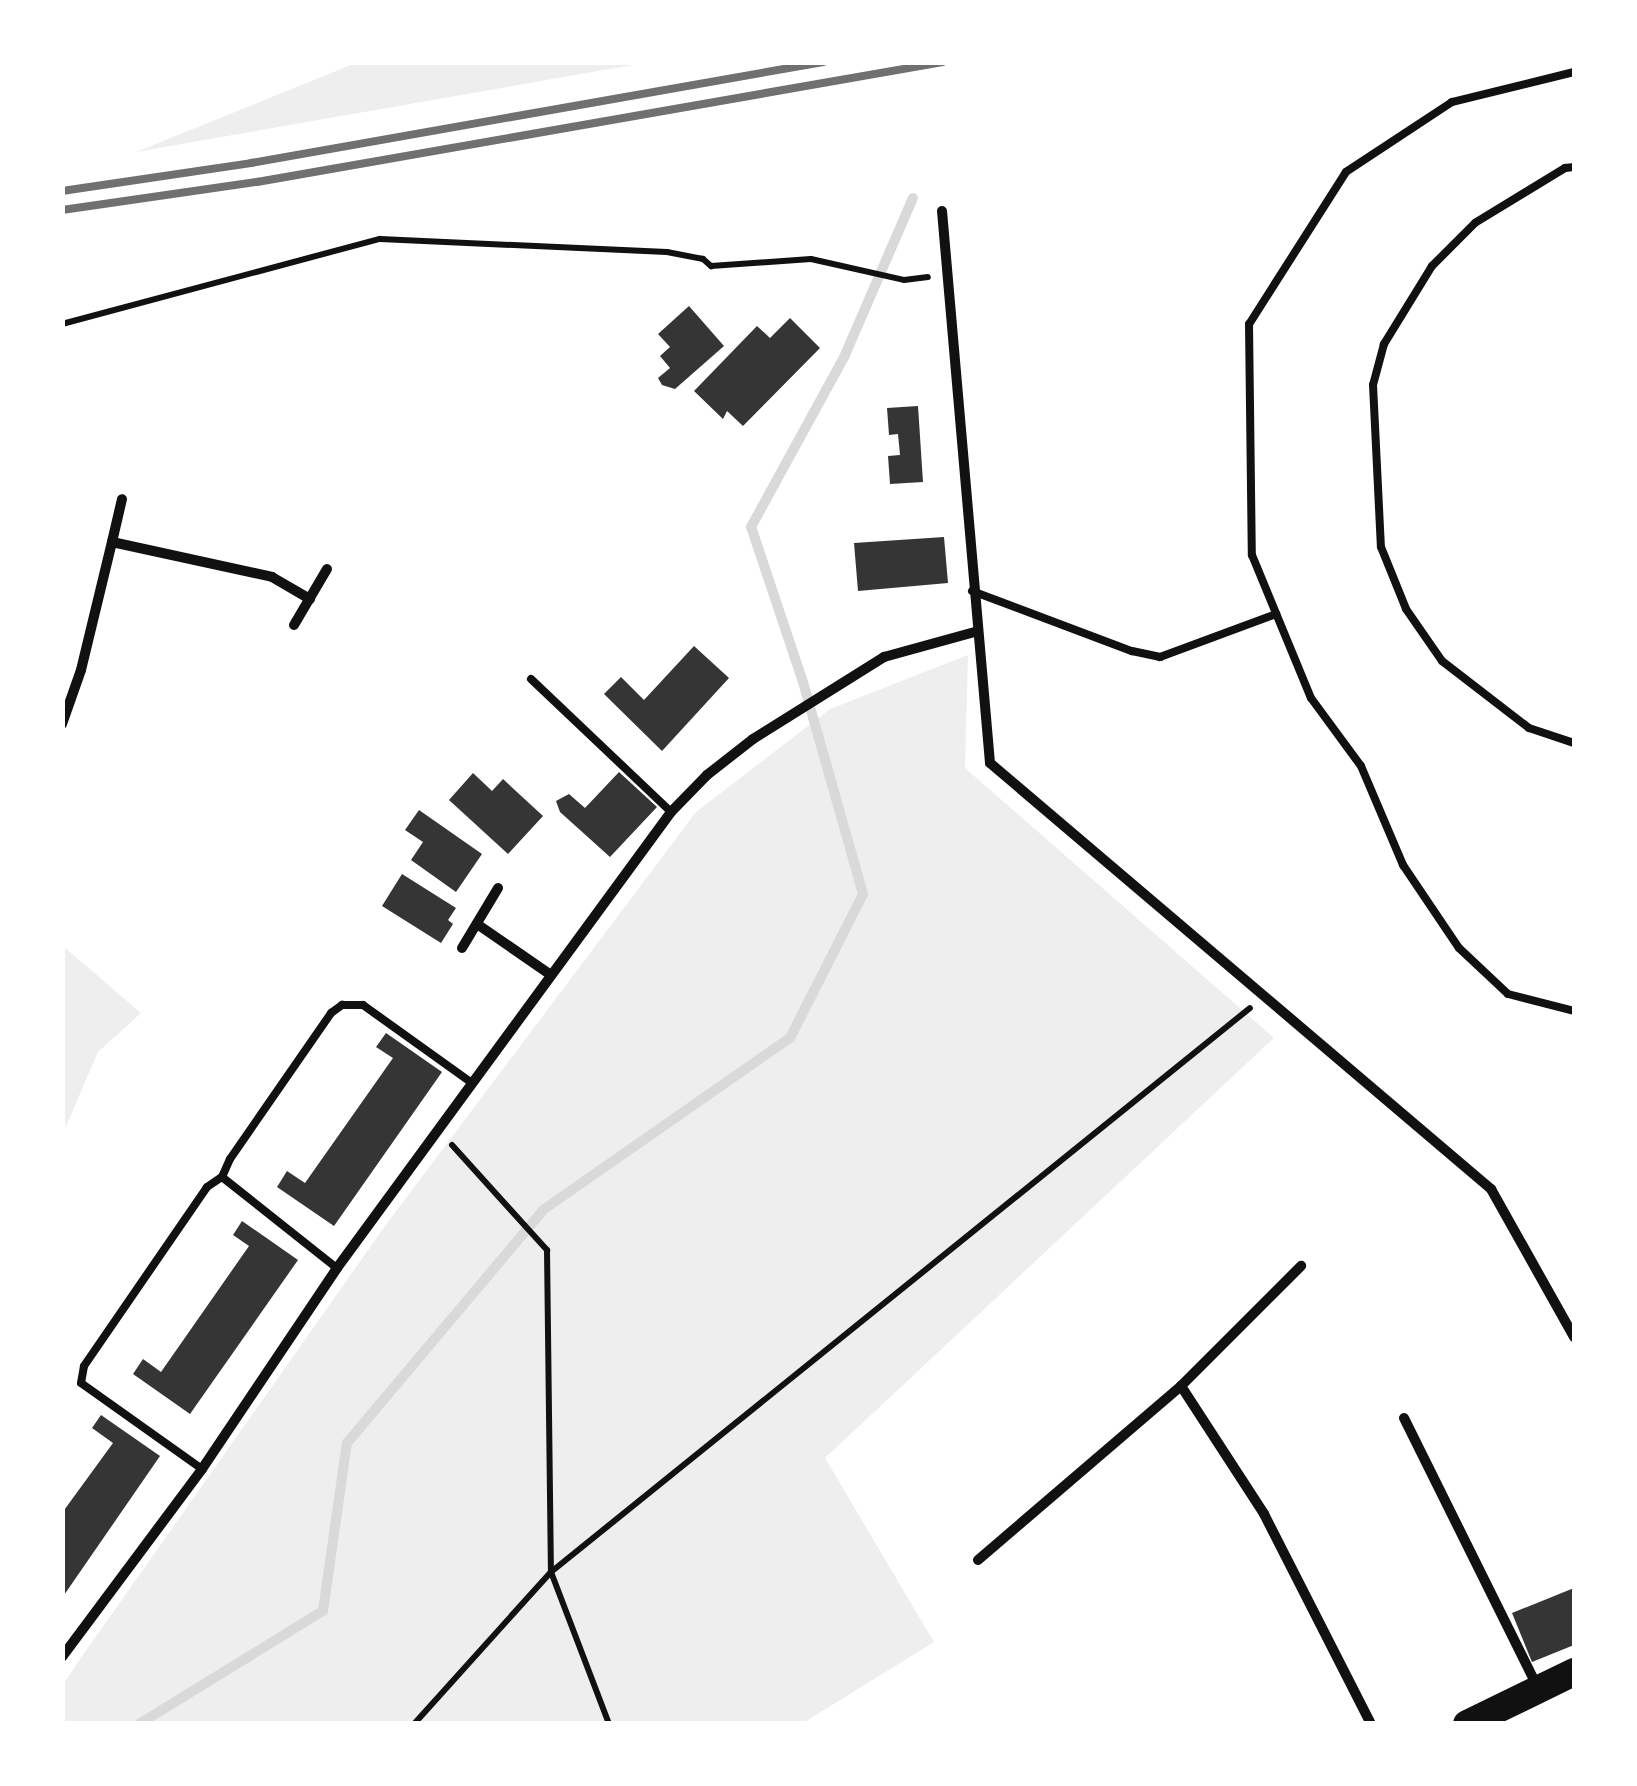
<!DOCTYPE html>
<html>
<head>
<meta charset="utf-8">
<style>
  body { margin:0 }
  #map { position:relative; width:1637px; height:1786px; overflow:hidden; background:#fff; font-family:"DejaVu Sans",sans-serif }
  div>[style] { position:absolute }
  .green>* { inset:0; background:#eee }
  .stream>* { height:10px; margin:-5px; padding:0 5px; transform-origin:5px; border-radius:5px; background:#d9d9d9 }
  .building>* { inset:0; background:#353535 }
  .path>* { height:6px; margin:-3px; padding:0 3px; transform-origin:3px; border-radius:3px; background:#111 }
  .service>* { height:8px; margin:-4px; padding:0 4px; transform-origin:4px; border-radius:4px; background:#111 }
  .minor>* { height:10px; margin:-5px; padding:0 5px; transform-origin:5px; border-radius:5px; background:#111 }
  .trunk>* { height:28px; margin:-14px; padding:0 14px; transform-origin:14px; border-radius:14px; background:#111 }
  .rail>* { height:8px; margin:-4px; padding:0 4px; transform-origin:4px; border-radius:4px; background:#707070 }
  span { translate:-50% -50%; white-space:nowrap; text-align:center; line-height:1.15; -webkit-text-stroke:9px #fff; paint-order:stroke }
  .frame { position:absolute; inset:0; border:65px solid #fff; pointer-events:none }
</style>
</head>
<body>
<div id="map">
  <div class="green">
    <i style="clip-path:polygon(356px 63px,356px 62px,644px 63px,136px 152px)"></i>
    <i style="clip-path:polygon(968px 655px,965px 768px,1274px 1038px,825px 1458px,934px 1642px,803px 1723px,63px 1723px,62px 1686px,78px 1662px,385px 1226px,696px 812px,830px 709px)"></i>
    <i style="clip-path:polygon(63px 946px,141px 1013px,98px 1052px,63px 1133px)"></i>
  </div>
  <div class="stream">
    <i style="left:139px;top:1724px;width:216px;rotate:-31.6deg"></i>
    <i style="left:323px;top:1611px;width:170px;rotate:-81.9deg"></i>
    <i style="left:347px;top:1443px;width:304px;rotate:-49.9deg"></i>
    <i style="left:543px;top:1210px;width:301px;rotate:-34.9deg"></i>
    <i style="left:790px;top:1038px;width:161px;rotate:-63.1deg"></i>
    <i style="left:863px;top:894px;width:220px;rotate:-105.8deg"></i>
    <i style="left:803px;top:682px;width:163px;rotate:-108.5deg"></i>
    <i style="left:751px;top:527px;width:196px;rotate:-61.3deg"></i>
    <i style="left:845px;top:355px;width:171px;rotate:-66.6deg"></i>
  </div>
  <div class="building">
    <i style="clip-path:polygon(689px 306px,724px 346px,675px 389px,662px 385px,658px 378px,670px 368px,660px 356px,670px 347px,658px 334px)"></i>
    <i style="clip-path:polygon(790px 318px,820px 348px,743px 426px,727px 411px,723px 419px,694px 391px,757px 326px,770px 338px)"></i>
    <i style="clip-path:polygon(918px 406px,923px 482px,890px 484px,888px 456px,900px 455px,898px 434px,889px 435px,887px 408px)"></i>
    <i style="clip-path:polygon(944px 537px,948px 583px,858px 591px,854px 543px)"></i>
    <i style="clip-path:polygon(694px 646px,729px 678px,662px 751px,604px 694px,621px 677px,644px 700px)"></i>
    <i style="clip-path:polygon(619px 772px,657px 807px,610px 857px,560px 812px,556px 801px,569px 794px,585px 808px)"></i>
    <i style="clip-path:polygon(473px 773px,492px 791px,503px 779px,543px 816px,508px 854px,449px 800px)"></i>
    <i style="clip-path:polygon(419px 810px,482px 854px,456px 892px,411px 860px,423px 842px,405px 830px)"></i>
    <i style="clip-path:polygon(402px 874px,456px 908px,448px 920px,453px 924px,441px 943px,382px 906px)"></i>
    <i style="clip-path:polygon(386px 1033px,442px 1072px,334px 1226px,277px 1187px,287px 1171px,305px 1183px,393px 1058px,376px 1047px)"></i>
    <i style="clip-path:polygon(242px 1221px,298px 1260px,190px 1414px,133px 1374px,143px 1359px,161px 1372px,249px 1246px,233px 1235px)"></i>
    <i style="clip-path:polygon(101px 1415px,160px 1456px,62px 1598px,62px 1513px,113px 1443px,92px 1428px)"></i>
    <i style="clip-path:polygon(1574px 1588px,1574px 1645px,1532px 1662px,1512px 1613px)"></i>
  </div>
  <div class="path">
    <i style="left:62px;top:324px;width:329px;rotate:-15deg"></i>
    <i style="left:380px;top:239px;width:287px;rotate:2.6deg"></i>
    <i style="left:667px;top:252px;width:37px;rotate:11deg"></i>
    <i style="left:703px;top:259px;width:11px;rotate:41deg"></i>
    <i style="left:711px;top:266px;width:100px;rotate:-4deg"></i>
    <i style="left:811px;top:259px;width:95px;rotate:12.7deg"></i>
    <i style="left:904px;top:280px;width:24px;rotate:-7deg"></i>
    <i style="left:452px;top:1145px;width:142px;rotate:47.9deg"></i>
    <i style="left:547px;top:1250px;width:321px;rotate:89.3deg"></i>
    <i style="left:551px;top:1572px;width:898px;rotate:-38.9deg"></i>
    <i style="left:414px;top:1724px;width:205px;rotate:-48deg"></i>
    <i style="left:551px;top:1572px;width:163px;rotate:69.1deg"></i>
  </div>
  <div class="service">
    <i style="left:1574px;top:72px;width:126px;rotate:166.2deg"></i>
    <i style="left:1452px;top:102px;width:127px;rotate:146.6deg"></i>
    <i style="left:1346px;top:172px;width:180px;rotate:122.5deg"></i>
    <i style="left:1249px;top:324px;width:231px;rotate:89.3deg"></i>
    <i style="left:1252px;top:555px;width:155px;rotate:67.6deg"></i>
    <i style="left:1311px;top:698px;width:84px;rotate:53.7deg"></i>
    <i style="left:1361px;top:766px;width:108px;rotate:67deg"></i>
    <i style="left:1403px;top:865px;width:100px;rotate:56deg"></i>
    <i style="left:1459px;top:948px;width:67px;rotate:43.2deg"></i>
    <i style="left:1508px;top:994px;width:68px;rotate:14.4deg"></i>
    <i style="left:1574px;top:167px;width:9px;rotate:174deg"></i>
    <i style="left:1565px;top:168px;width:105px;rotate:148.6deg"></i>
    <i style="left:1475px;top:223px;width:61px;rotate:135deg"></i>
    <i style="left:1432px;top:266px;width:92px;rotate:121.6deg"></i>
    <i style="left:1384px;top:344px;width:42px;rotate:105deg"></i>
    <i style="left:1373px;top:385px;width:162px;rotate:87.2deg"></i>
    <i style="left:1381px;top:547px;width:67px;rotate:68deg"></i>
    <i style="left:1406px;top:609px;width:63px;rotate:55.3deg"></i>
    <i style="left:1442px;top:661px;width:110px;rotate:37.6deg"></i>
    <i style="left:1529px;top:728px;width:47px;rotate:18.4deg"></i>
    <i style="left:972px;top:591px;width:171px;rotate:20.6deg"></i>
    <i style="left:1132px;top:651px;width:29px;rotate:12deg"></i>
    <i style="left:1160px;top:657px;width:124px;rotate:-20.3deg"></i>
    <i style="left:531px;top:679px;width:193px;rotate:43.5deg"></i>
    <i style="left:222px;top:1177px;width:147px;rotate:38.4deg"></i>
    <i style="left:202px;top:1469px;width:148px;rotate:-144.6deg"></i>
    <i style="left:81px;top:1383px;width:17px;rotate:-80deg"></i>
    <i style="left:84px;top:1366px;width:217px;rotate:-55.5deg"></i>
    <i style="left:207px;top:1187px;width:18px;rotate:-34deg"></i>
    <i style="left:222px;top:1177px;width:20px;rotate:-66deg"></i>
    <i style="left:230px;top:1159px;width:178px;rotate:-55.3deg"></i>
    <i style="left:331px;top:1013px;width:14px;rotate:-36deg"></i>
    <i style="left:342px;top:1005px;width:21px"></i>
    <i style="left:363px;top:1005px;width:134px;rotate:35.6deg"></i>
  </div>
  <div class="minor">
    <i style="left:942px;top:211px;width:554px;rotate:85.03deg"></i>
    <i style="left:990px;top:763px;width:658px;rotate:40.37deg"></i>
    <i style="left:1491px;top:1189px;width:170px;rotate:60.7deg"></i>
    <i style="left:112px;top:542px;width:44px;rotate:-76.9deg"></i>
    <i style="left:294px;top:625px;width:65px;rotate:-59.5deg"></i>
    <i style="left:62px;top:724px;width:57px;rotate:-70.6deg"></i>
    <i style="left:81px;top:670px;width:132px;rotate:-76.4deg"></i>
    <i style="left:112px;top:542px;width:164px;rotate:12.3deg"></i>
    <i style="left:272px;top:577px;width:44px;rotate:30.1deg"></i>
    <i style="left:477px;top:924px;width:90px;rotate:34.6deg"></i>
    <i style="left:462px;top:948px;width:70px;rotate:-59deg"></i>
    <i style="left:1181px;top:1386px;width:170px;rotate:-45deg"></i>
    <i style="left:1404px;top:1418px;width:301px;rotate:63.6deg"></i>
    <i style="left:978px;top:1560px;width:267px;rotate:-40.6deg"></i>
    <i style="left:1181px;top:1386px;width:153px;rotate:57deg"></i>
    <i style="left:1264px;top:1514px;width:236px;rotate:63deg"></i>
    <i style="left:62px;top:1657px;width:234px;rotate:-53.3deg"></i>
    <i style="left:202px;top:1469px;width:242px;rotate:-56.1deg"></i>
    <i style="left:337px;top:1268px;width:565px;rotate:-53.78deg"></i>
    <i style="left:671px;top:812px;width:52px;rotate:-45.8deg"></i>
    <i style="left:707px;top:775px;width:58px;rotate:-38deg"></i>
    <i style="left:753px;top:739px;width:155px;rotate:-32deg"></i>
    <i style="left:884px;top:657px;width:94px;rotate:-15.4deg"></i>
  </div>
  <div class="trunk">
    <i style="left:1467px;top:1724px;width:119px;rotate:-25.9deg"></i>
  </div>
  <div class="rail">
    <i style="left:62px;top:191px;width:191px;rotate:-8.4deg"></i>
    <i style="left:251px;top:163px;width:581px;rotate:-10.01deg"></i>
    <i style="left:62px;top:210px;width:197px;rotate:-8.2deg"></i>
    <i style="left:257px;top:182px;width:696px;rotate:-9.92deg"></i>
  </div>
  <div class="frame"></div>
</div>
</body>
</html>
